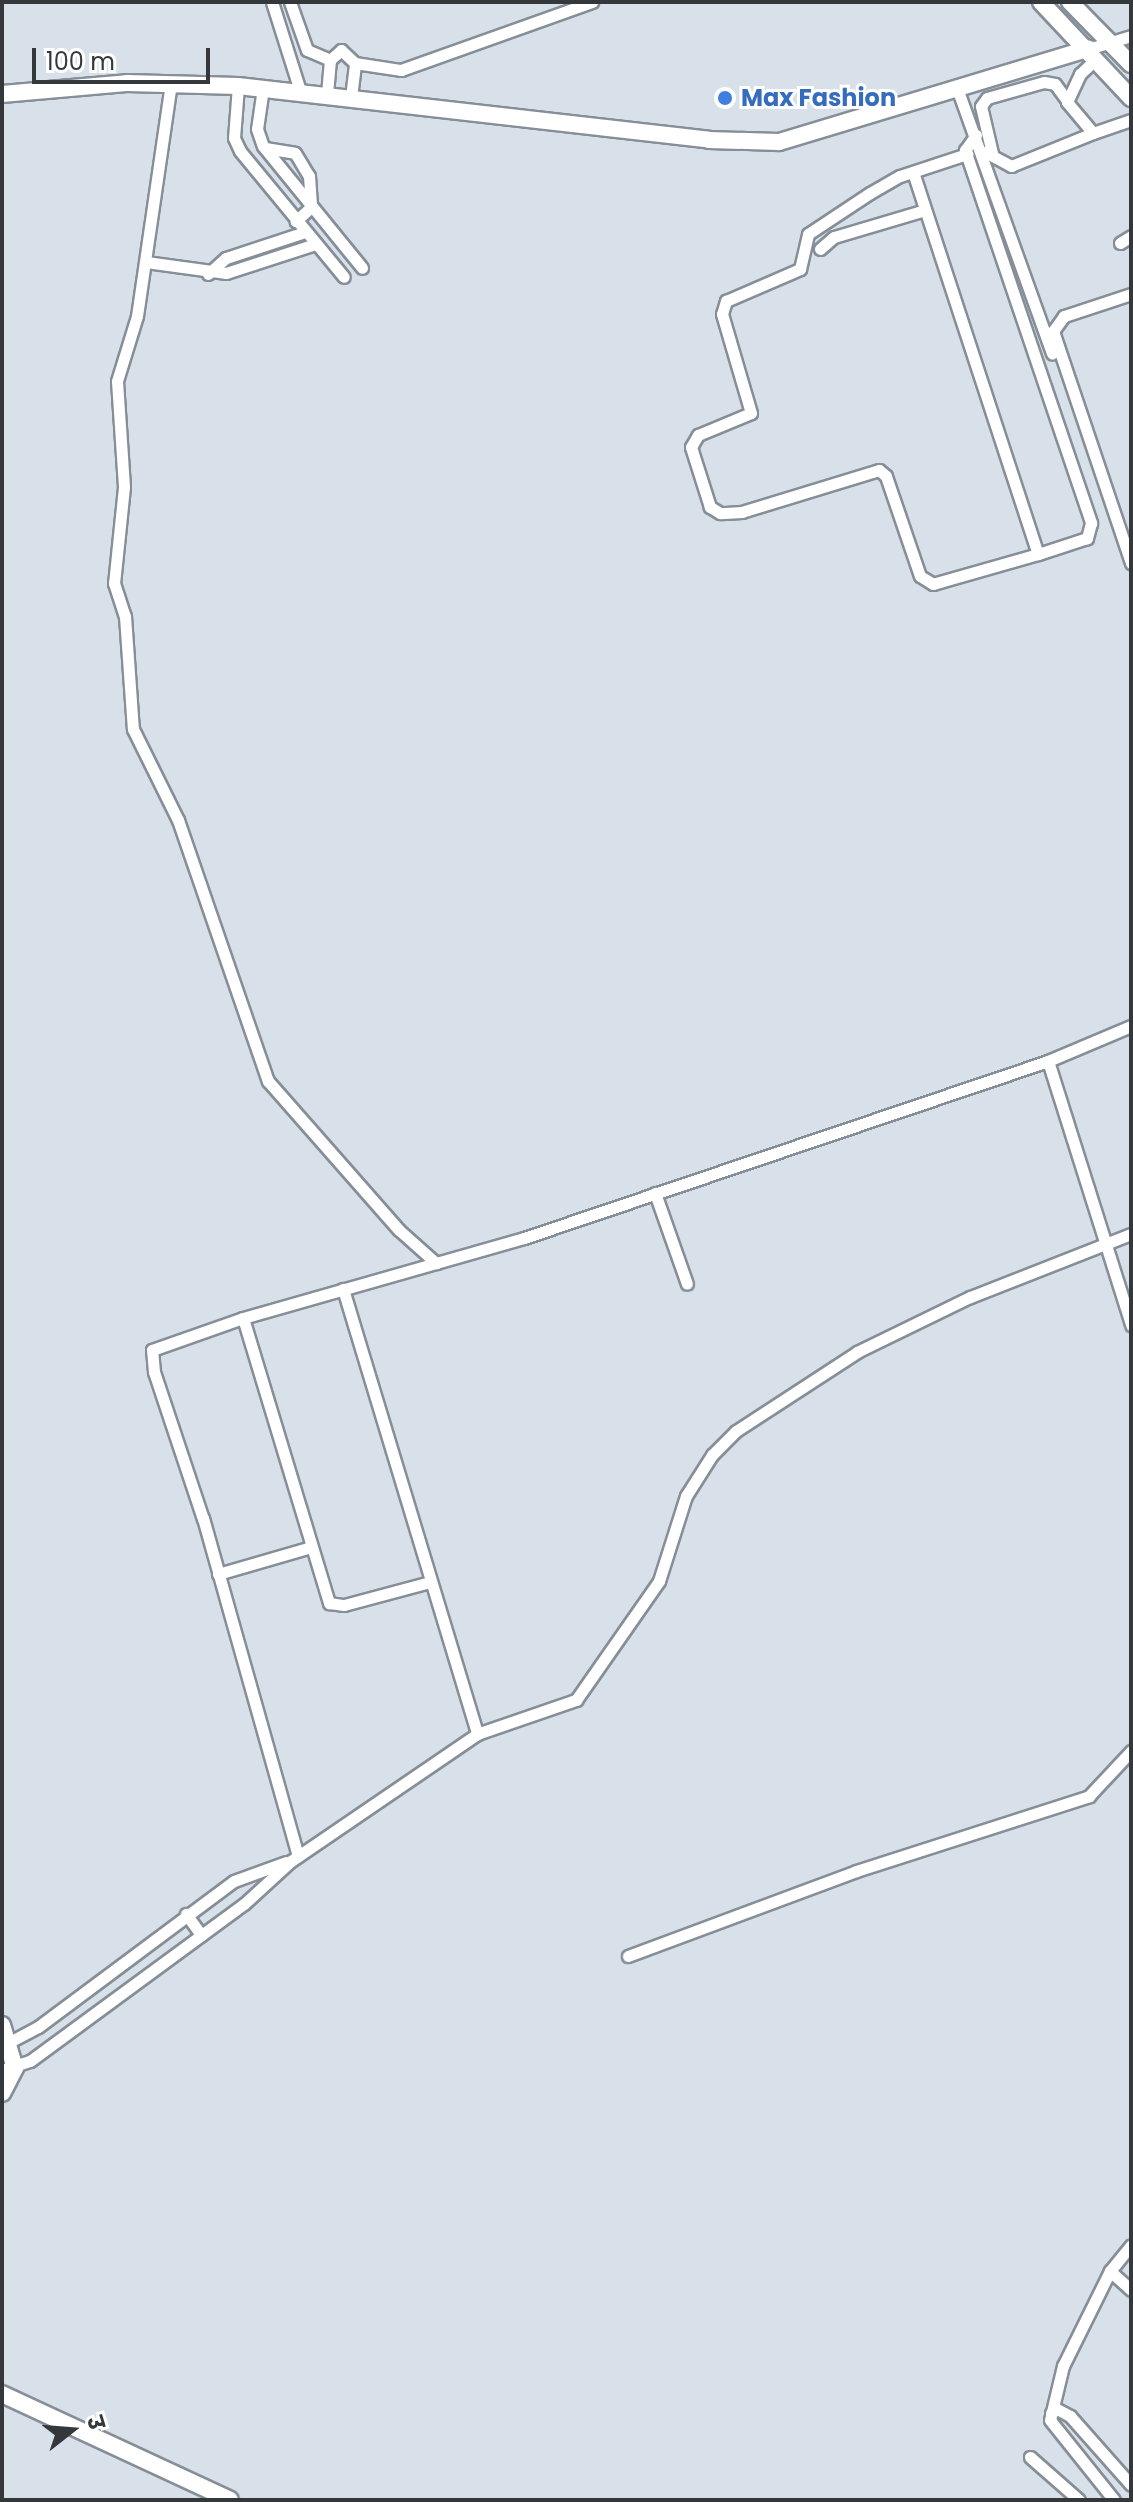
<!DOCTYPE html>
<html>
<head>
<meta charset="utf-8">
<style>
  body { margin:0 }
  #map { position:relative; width:1133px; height:2502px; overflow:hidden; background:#d8e1ea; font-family:Poppins,"Noto Sans Devanagari",sans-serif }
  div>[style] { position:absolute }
  .roads { filter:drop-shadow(2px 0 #868e97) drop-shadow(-2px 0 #868e97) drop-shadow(0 2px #868e97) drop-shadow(0 -2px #868e97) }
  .street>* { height:11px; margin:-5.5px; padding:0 5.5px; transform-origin:5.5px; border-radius:5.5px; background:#fff }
  .secondary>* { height:16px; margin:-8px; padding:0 8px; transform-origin:8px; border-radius:8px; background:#fff }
  .dots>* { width:22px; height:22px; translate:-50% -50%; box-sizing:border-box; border:4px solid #fff; border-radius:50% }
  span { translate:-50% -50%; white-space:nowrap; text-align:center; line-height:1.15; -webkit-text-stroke:6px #fff; paint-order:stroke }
  .shop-label { font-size:24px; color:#366cbe; font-weight:700 }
  .left { translate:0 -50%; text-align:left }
  .frame { position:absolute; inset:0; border:4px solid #34383b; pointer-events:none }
  .north { position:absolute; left:32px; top:2390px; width:80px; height:80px; -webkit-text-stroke:6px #fff; paint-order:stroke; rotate:73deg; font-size:22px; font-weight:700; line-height:32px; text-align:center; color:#34383b }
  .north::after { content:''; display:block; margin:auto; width:28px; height:36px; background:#34383b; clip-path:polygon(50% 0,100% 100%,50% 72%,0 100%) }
  .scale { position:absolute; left:32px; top:48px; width:178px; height:36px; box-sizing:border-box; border:4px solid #34383b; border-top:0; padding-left:10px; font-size:24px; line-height:28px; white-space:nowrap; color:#34383b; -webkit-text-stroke:6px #fff; paint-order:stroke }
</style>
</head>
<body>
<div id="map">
  <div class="roads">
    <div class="street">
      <i style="left:272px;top:2px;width:93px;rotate:72.5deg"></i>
      <i style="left:290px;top:2px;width:51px;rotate:70.5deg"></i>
      <i style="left:307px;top:50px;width:25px;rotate:23deg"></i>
      <i style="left:1088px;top:49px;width:45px;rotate:-16.8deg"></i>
      <i style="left:1096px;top:59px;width:22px;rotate:137deg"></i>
      <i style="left:1080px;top:74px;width:31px;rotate:115deg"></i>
      <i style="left:1067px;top:102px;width:40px;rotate:50deg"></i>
      <i style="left:1093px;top:133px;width:40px;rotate:-18.9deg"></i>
      <i style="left:171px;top:83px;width:235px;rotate:98.3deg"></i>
      <i style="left:137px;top:316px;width:68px;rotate:107.1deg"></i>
      <i style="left:117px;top:381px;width:106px;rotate:86.2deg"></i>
      <i style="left:124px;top:487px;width:97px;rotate:95.9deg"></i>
      <i style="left:114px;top:583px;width:35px;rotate:72deg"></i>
      <i style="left:125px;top:616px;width:113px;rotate:86deg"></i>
      <i style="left:133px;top:729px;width:102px;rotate:63.7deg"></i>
      <i style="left:178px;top:820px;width:276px;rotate:71deg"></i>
      <i style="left:268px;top:1081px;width:198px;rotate:48.7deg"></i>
      <i style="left:399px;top:1230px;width:50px;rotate:41.7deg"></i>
      <i style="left:238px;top:86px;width:52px;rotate:94.4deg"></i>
      <i style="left:234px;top:138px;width:14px;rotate:65deg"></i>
      <i style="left:240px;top:151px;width:163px;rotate:50.5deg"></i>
      <i style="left:263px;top:88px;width:41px;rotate:98.3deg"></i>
      <i style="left:257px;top:129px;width:18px;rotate:71deg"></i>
      <i style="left:263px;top:146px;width:157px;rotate:50.9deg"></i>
      <i style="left:957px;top:88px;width:282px;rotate:70.3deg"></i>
      <i style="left:327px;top:94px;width:34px;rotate:-85deg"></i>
      <i style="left:330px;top:60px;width:15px;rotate:-42deg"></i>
      <i style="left:341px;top:50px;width:19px;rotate:43deg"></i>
      <i style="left:355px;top:63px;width:47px;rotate:8.7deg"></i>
      <i style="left:401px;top:70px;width:203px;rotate:-19.6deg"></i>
      <i style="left:351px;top:97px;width:34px;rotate:-83deg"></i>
      <i style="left:976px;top:135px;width:19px;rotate:126deg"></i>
      <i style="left:965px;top:150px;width:394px;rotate:71.3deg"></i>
      <i style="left:1091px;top:523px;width:16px;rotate:105deg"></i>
      <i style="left:1087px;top:538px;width:52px;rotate:161.9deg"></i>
      <i style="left:265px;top:148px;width:30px;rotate:9deg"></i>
      <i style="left:295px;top:153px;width:27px;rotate:59deg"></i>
      <i style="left:309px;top:176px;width:31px;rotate:86deg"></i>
      <i style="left:311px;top:207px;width:21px;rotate:137deg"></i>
      <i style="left:985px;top:152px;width:30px;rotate:28deg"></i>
      <i style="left:1011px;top:166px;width:88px;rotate:-21.9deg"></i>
      <i style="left:992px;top:153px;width:48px;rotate:-103.2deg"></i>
      <i style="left:981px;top:106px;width:10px;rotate:-53deg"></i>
      <i style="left:987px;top:98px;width:59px;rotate:-15.7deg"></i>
      <i style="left:1044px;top:82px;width:11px;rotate:10deg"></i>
      <i style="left:1055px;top:84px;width:19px;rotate:54deg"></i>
      <i style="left:913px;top:172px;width:402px;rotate:71.9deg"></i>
      <i style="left:1038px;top:554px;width:109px;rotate:164.1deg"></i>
      <i style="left:933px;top:584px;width:15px;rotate:-148deg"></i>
      <i style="left:920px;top:576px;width:106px;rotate:-108.8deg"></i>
      <i style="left:886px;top:476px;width:9px;rotate:-139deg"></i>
      <i style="left:879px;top:470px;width:143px;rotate:163deg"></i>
      <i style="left:742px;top:512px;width:22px;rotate:177deg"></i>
      <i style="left:720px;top:513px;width:12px;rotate:-149deg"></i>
      <i style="left:710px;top:507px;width:63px;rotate:-107.6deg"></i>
      <i style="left:691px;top:447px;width:14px;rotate:-60deg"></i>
      <i style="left:698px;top:435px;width:57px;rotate:-22.5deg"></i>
      <i style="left:751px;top:413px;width:103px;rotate:-106.3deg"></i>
      <i style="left:722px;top:314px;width:14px;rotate:-73deg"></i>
      <i style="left:726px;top:301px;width:81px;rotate:-23.4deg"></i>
      <i style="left:800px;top:269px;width:36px;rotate:-77deg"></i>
      <i style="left:808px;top:234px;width:74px;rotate:-33.5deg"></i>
      <i style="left:870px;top:193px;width:34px;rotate:-30deg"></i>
      <i style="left:900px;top:176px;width:71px;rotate:-18.2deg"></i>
      <i style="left:1120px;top:243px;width:13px;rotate:-32deg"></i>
      <i style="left:820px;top:249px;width:18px;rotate:-41deg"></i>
      <i style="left:834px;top:237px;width:95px;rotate:-16.5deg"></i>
      <i style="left:146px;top:262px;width:81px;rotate:7.8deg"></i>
      <i style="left:226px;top:273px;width:94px;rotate:-18deg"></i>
      <i style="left:208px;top:274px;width:24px;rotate:-42deg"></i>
      <i style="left:226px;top:258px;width:83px;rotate:-18.2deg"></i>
      <i style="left:1131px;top:294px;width:71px;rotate:161.8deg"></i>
      <i style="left:1064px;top:316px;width:19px;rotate:126deg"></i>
      <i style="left:1053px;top:331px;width:245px;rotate:71.4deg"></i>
      <i style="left:1048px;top:1061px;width:277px;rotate:72.5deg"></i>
      <i style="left:655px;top:1193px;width:96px;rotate:70.6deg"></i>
      <i style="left:343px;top:1289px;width:465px;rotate:73.2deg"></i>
      <i style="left:243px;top:1318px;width:298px;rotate:73.2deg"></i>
      <i style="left:329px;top:1603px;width:15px;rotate:8deg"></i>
      <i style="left:344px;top:1605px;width:89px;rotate:-15deg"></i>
      <i style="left:218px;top:1574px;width:97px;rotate:-16.2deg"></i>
      <i style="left:298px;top:1856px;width:350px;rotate:-105.7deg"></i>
      <i style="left:203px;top:1519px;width:155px;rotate:-108.4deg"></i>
      <i style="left:154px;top:1372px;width:22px;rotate:-95deg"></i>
      <i style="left:152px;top:1350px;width:96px;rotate:-19.4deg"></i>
      <i style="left:243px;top:1318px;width:292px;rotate:-15.9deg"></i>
      <i style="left:524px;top:1238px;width:553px;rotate:-18.66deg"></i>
      <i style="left:1048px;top:1061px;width:90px;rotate:-22.9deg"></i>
      <i style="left:186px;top:1914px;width:26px;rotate:54deg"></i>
      <i style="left:628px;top:1956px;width:243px;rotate:-20.4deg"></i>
      <i style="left:856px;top:1871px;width:245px;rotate:-17.8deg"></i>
      <i style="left:1089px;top:1796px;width:62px;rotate:-47deg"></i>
      <i style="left:4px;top:2045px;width:38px;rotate:-28deg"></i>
      <i style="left:38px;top:2027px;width:244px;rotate:-36.7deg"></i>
      <i style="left:234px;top:1881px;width:55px;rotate:-20.1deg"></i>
      <i style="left:2px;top:2070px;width:29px;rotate:-18deg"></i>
      <i style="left:30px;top:2061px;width:265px;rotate:-36.3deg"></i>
      <i style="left:244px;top:1904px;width:64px;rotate:-42.5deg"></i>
      <i style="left:291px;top:1861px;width:225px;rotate:-34.3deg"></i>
      <i style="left:477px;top:1734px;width:105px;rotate:-19deg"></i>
      <i style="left:576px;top:1700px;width:145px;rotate:-55.1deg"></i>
      <i style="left:659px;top:1581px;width:89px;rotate:-72.4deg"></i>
      <i style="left:686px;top:1496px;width:49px;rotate:-57.6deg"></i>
      <i style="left:712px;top:1455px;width:34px;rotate:-45deg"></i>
      <i style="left:736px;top:1431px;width:145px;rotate:-33.1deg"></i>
      <i style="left:857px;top:1352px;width:126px;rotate:-26deg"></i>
      <i style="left:970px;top:1297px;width:173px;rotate:-21.4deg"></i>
      <i style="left:1110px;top:2271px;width:28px;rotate:42deg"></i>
      <i style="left:1051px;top:2413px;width:7px;rotate:-34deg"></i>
      <i style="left:1057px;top:2409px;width:15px;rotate:28deg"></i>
      <i style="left:1070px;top:2416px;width:92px;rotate:48.5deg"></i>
      <i style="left:1030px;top:2457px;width:65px;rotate:41.3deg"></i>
      <i style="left:1114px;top:2500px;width:102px;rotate:-128.7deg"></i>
      <i style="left:1050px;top:2420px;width:56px;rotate:-76.5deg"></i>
      <i style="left:1063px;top:2366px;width:106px;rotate:-63.7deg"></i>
      <i style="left:1110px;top:2271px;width:33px;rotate:-51deg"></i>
    </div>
    <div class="secondary">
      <i style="left:1041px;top:2px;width:132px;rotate:46.8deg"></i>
      <i style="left:1070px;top:2px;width:87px;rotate:45.5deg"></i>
      <i style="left:2px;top:94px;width:125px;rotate:-5deg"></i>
      <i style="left:127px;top:83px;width:111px;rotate:1.5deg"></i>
      <i style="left:238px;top:86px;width:474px;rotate:6.5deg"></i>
      <i style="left:709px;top:140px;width:70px;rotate:1.6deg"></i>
      <i style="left:779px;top:142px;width:323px;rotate:-16.8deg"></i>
      <i style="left:2px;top:2025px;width:45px;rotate:73.2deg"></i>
      <i style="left:15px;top:2068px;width:28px;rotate:117deg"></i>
      <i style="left:2px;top:2394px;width:251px;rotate:24.9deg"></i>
    </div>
  </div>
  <div class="dots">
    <i style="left:725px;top:98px;background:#3f7fe0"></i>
  </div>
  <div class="shop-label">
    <span class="left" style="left:741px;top:98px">Max Fashion</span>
  </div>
  <div class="frame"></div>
  <div class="north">उ</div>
  <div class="scale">100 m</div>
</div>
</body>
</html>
